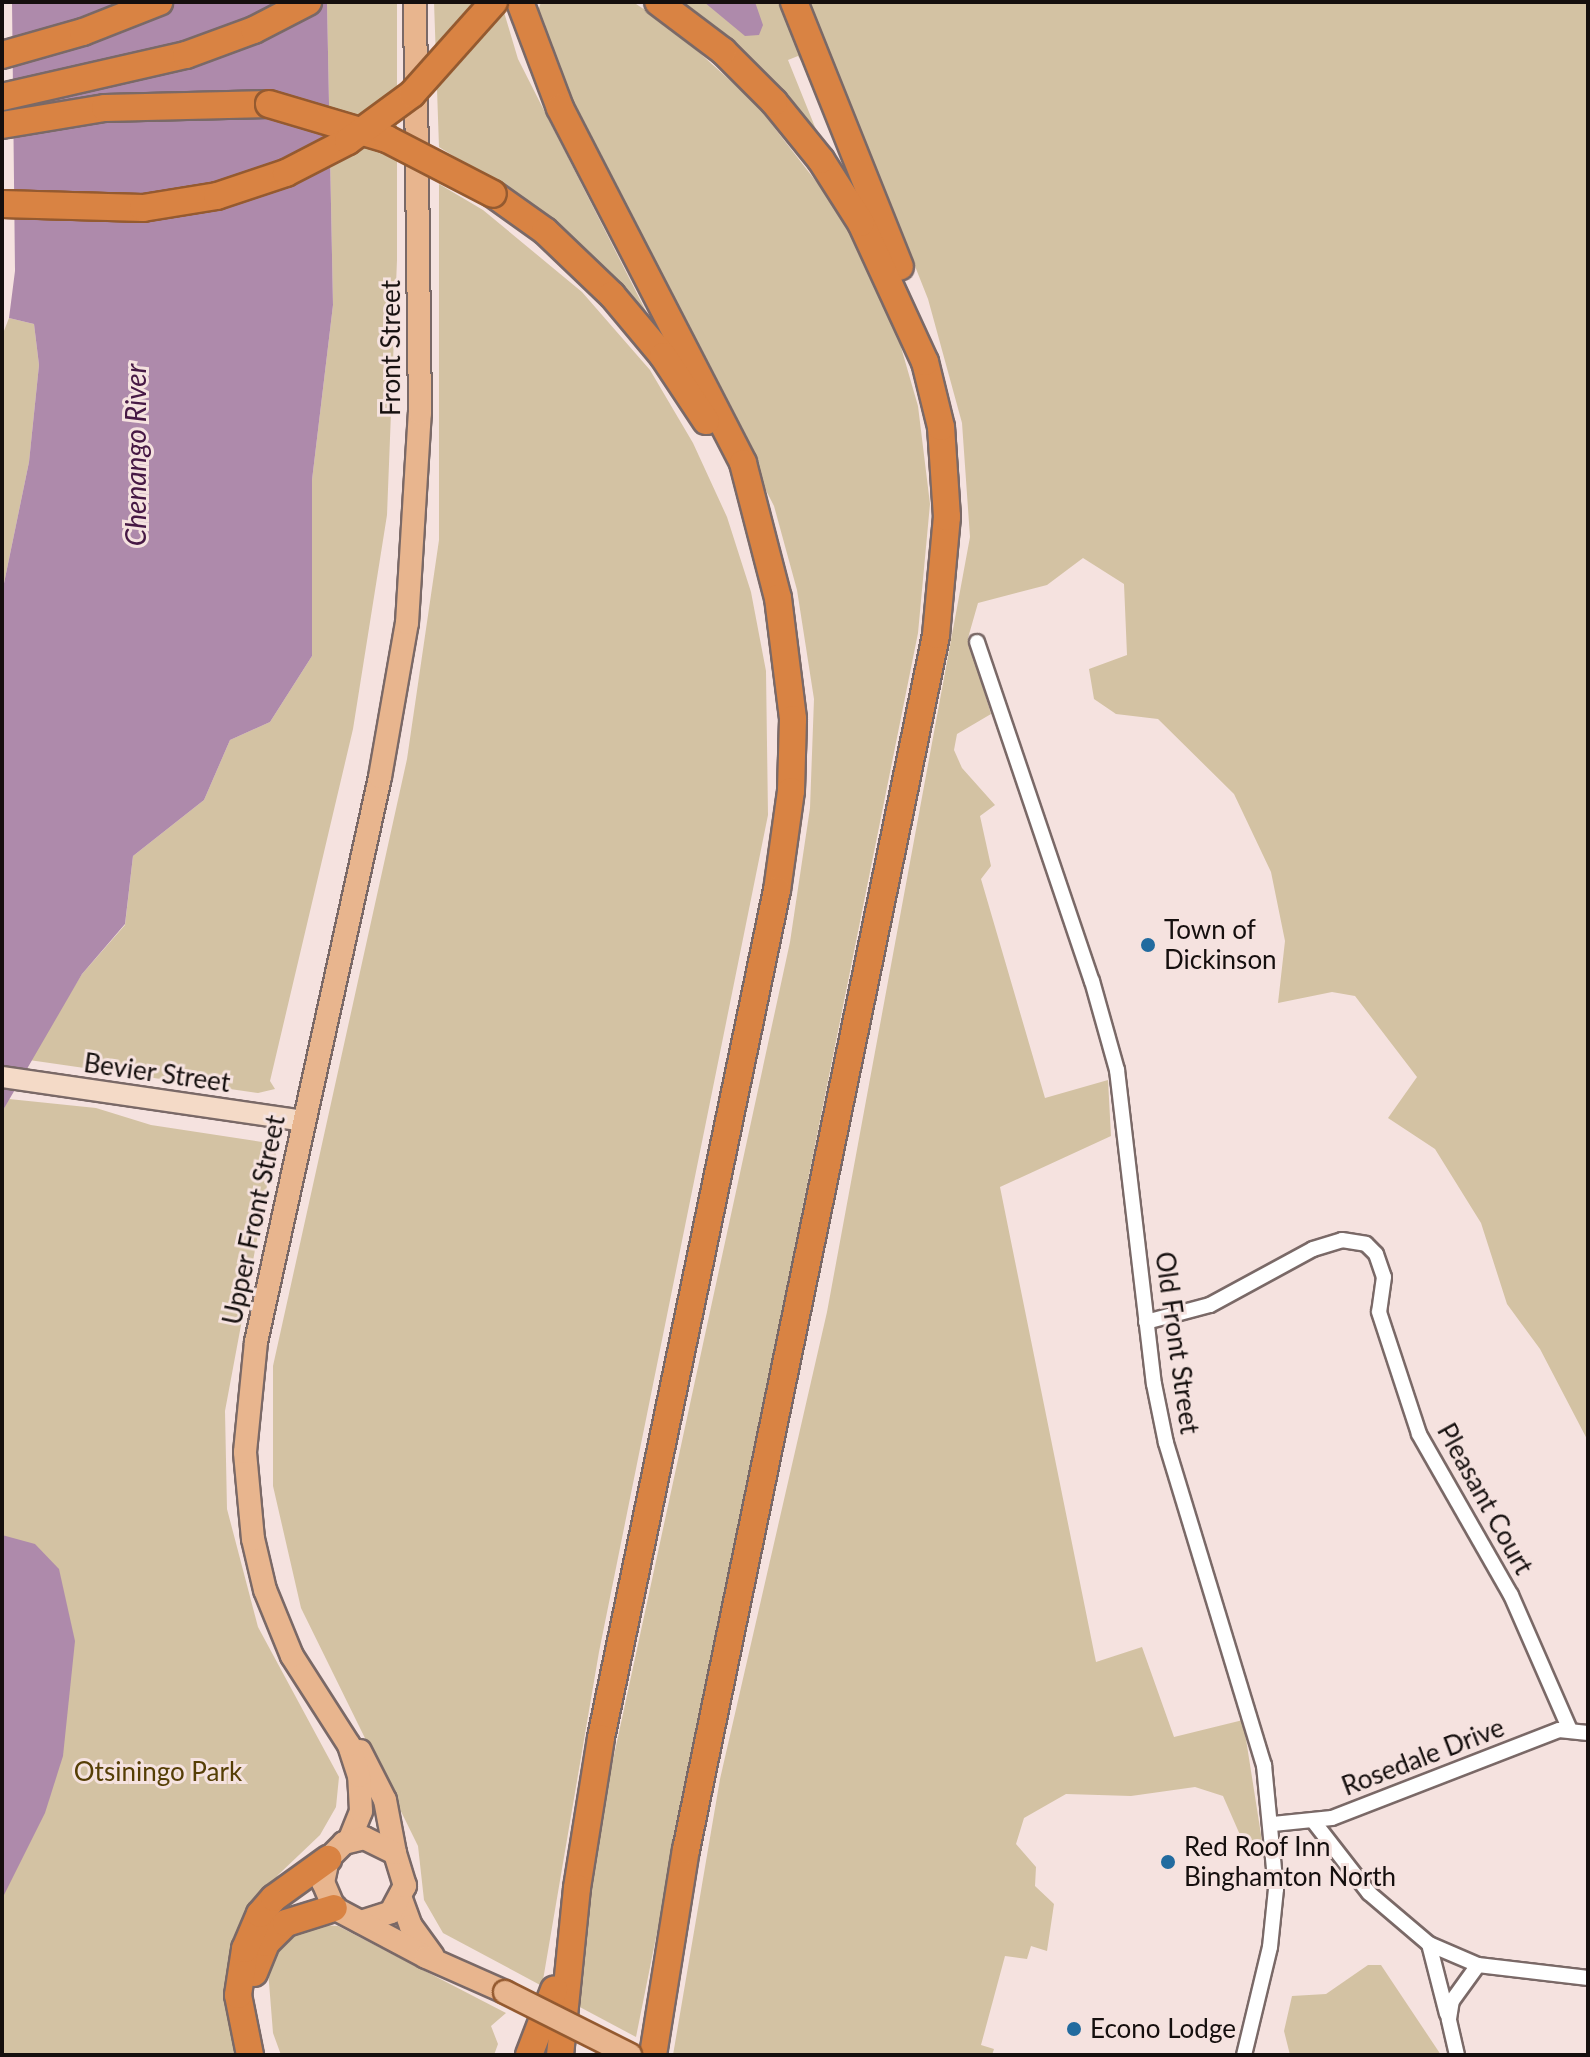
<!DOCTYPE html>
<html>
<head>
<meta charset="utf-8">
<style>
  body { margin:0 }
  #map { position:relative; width:1590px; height:2057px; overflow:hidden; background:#f5e2df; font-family:Lato,sans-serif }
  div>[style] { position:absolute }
  .green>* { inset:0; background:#d3c2a3 }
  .water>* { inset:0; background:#ae8aab }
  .roads { filter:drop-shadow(2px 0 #7a6967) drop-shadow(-2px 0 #7a6967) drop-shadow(0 2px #7a6967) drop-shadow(0 -2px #7a6967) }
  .street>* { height:14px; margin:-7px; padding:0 7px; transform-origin:7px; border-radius:7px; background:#fff }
  .secondary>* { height:20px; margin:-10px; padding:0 10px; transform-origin:10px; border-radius:10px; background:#f4dac7 }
  .primary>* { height:22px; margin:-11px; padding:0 11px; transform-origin:11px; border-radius:11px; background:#e8b58e }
  .highway>* { height:26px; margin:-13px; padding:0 13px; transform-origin:13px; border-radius:13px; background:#d98343 }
  .bridges { filter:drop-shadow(2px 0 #945a30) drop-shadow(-2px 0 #945a30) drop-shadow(0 2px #945a30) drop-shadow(0 -2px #945a30) }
  .primary-bridge>* { height:22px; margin:-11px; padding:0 11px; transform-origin:11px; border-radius:11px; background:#e8b58e }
  .highway-bridge>* { height:26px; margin:-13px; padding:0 13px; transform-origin:13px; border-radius:13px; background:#d98343 }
  .dots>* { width:22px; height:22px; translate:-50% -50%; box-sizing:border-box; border:4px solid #f5e2df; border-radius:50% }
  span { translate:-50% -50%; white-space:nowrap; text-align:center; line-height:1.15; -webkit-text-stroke:6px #f5e2df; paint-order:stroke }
  .street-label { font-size:26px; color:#150f0e }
  .poi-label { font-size:26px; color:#150f0e }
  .left { translate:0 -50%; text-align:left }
  .park-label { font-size:26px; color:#553e05 }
  .water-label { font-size:28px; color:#461844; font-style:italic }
  .frame { position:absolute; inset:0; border:4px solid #150f0e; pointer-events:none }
</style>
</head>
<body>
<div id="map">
  <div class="green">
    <i style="clip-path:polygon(327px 2px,397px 2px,397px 260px,387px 515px,353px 729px,270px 1081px,275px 1089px,258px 1093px,29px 1060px,82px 974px,125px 925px,133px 856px,204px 800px,230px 740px,270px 722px,312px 656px,312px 480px,333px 305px)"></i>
    <i style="clip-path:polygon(434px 2px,501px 2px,518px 59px,656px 331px,499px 184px,439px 147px)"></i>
    <i style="clip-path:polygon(541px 2px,633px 2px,671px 27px,756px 104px,832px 202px,890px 309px,918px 406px,930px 504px,918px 633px,636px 2037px,576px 2005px,603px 1806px,790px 942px,810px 808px,814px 699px,797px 590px,774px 506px,562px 89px,536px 18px)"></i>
    <i style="clip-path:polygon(678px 2px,782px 2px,818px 87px,798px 56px,788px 60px,819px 137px,753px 61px)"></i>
    <i style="clip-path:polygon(810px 2px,1588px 2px,1588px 1441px,1540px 1349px,1507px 1304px,1481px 1223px,1435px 1149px,1388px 1118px,1417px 1077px,1355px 996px,1332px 992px,1278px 1003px,1285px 941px,1271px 872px,1234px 794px,1158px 719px,1116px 714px,1094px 699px,1089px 669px,1127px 655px,1124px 584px,1083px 558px,1047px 585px,978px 603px,968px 638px,991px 714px,957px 734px,954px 750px,962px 768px,995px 805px,980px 816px,991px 866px,981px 879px,1045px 1098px,1108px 1080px,1111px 1136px,1000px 1187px,1096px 1662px,1142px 1647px,1174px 1737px,1243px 1720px,1262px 1841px,1244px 1844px,1223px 1796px,1195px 1787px,1131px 1796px,1066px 1794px,1024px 1818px,1016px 1844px,1036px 1867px,1035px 1886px,1054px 1904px,1047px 1951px,1031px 1946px,1027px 1959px,1005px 1956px,981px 2045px,994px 2049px,992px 2055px,673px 2055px,720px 1779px,827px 1312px,970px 537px,962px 423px,928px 299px)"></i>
    <i style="clip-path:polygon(439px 184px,483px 210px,582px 292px,650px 370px,693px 443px,727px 517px,751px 592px,766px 671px,768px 815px,599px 1652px,542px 1986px,443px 1933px,424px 1900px,418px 1846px,301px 1608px,273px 1486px,273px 1366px,407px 759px,439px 540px)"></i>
    <i style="clip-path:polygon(9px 318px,34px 324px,39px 365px,29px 462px,2px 593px,2px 336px)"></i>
    <i style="clip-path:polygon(9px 1099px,96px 1108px,151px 1125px,275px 1144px,276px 1163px,269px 1175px,225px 1411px,227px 1509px,258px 1627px,339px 1777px,336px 1807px,320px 1835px,278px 1875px,232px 1957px,226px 2007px,238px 2055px,2px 2055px,2px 1112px)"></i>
    <i style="clip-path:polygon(306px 1924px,338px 1926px,506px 2013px,491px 2026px,498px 2044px,494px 2055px,281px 2055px,273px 2033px,268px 1970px,281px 1936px)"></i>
    <i style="clip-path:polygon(1368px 1965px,1381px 1965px,1441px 2055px,1290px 2055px,1284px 2031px,1292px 1996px,1326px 1994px)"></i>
  </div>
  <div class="water">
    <i style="clip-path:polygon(12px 2px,327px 2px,333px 305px,312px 480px,312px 656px,270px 722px,230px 740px,204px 800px,133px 856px,125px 924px,82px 974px,2px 1112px,2px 593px,29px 462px,39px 365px,34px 324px,9px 318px,15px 271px)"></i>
    <i style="clip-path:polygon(704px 2px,755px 2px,763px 25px,759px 35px,745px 36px)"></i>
    <i style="clip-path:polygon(2px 1535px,35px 1544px,59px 1569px,75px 1641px,63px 1756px,45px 1813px,2px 1899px)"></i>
  </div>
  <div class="roads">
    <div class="street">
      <i style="left:977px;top:642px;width:358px;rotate:71.3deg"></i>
      <i style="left:1092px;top:981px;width:92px;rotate:74.3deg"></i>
      <i style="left:1117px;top:1070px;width:316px;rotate:83.3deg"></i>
      <i style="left:1154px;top:1384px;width:60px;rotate:78.5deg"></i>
      <i style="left:1166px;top:1443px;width:337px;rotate:73.1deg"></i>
      <i style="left:1264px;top:1765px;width:125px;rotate:84.5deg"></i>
      <i style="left:1276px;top:1889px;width:58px;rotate:95.9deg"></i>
      <i style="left:1270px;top:1947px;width:111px;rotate:103.5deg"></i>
      <i style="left:1146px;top:1322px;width:66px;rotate:-14.9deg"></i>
      <i style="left:1210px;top:1305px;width:117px;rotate:-28.5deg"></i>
      <i style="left:1313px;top:1249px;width:30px;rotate:-17deg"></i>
      <i style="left:1342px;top:1240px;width:24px;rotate:9deg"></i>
      <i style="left:1366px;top:1244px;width:14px;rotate:45deg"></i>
      <i style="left:1376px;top:1254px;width:24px;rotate:71deg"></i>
      <i style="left:1384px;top:1277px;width:35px;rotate:98deg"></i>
      <i style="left:1379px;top:1312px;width:128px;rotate:71.8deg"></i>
      <i style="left:1419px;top:1434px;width:185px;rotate:60.3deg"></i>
      <i style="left:1511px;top:1595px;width:145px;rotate:66.4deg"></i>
      <i style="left:1314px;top:1822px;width:90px;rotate:52.2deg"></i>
      <i style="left:1369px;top:1893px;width:79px;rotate:40.4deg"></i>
      <i style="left:1429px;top:1944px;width:53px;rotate:23.2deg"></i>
      <i style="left:1478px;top:1965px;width:111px;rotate:6.7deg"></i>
      <i style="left:1273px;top:1824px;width:59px;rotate:-5.8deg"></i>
      <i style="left:1332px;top:1818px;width:243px;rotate:-21.2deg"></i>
      <i style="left:1559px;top:1730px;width:29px;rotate:6deg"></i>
      <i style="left:1429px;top:1944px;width:72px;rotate:75.6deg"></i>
      <i style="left:1457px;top:2055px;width:37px;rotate:-103deg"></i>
      <i style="left:1449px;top:2019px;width:18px;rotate:-81deg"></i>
      <i style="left:1452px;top:2001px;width:44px;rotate:-54.2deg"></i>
    </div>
    <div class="secondary">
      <i style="left:2px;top:1077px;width:305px;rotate:8.3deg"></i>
    </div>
    <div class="primary">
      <i style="left:360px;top:1751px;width:55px;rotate:63deg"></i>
      <i style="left:385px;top:1800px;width:54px;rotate:79.3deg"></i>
      <i style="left:349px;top:1841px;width:32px;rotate:-68deg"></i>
      <i style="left:361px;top:1811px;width:35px;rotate:-93deg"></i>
      <i style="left:359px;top:1776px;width:33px;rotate:-108deg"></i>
      <i style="left:349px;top:1745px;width:106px;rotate:-122.6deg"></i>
      <i style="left:292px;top:1656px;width:71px;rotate:-112.2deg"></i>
      <i style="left:265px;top:1590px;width:52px;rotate:-103.2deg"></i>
      <i style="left:253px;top:1539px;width:87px;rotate:-95.3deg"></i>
      <i style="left:245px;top:1452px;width:111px;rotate:-84.3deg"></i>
      <i style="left:256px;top:1342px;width:578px;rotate:-77.62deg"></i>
      <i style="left:380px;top:777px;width:156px;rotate:-80.1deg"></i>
      <i style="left:407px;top:623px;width:210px;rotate:-86.5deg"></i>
      <i style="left:420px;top:413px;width:411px;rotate:-90.7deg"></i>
      <i style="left:401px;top:1899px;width:29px;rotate:70deg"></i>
      <i style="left:411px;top:1926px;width:37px;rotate:54deg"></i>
      <i style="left:361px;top:1922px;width:32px;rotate:-18deg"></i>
      <i style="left:391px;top:1912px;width:30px;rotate:-62deg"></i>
      <i style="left:405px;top:1886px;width:34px;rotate:-107deg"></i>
      <i style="left:395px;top:1853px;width:34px;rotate:-154deg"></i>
      <i style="left:364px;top:1838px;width:21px;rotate:166deg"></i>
      <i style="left:344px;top:1843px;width:23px;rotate:135deg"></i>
      <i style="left:328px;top:1859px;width:24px;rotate:102deg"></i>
      <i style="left:323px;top:1882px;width:28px;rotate:67deg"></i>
      <i style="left:334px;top:1908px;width:104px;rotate:28deg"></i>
      <i style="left:426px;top:1957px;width:86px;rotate:23.9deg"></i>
    </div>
    <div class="highway">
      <i style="left:520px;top:2px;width:113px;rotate:69.3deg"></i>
      <i style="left:560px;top:108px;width:399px;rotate:62.7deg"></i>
      <i style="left:743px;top:463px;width:139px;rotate:75.5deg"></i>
      <i style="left:778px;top:598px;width:122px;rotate:82.9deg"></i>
      <i style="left:793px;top:719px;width:72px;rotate:91.6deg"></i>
      <i style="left:791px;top:791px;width:100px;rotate:98deg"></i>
      <i style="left:777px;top:890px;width:866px;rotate:101.73deg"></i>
      <i style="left:601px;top:1738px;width:152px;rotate:99.1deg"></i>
      <i style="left:577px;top:1888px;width:168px;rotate:95.8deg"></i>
      <i style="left:794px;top:2px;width:285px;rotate:68.2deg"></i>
      <i style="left:2px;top:55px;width:84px;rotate:-15.9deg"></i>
      <i style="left:83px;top:32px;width:82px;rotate:-21.5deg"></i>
      <i style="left:2px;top:97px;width:189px;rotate:-12.9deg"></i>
      <i style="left:186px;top:55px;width:72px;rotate:-20.2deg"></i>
      <i style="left:254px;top:30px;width:61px;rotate:-27.4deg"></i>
      <i style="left:2px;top:125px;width:104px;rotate:-9.4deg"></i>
      <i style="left:105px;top:108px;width:164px;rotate:-1.4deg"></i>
      <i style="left:493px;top:194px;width:64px;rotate:35.4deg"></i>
      <i style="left:545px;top:231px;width:93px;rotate:43.7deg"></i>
      <i style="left:612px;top:295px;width:80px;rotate:50.1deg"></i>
      <i style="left:663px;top:356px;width:78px;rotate:56.5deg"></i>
      <i style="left:254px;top:1973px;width:32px;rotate:-68deg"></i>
      <i style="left:266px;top:1943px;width:28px;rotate:-45deg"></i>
      <i style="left:286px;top:1923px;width:50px;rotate:-17.4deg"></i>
      <i style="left:250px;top:2055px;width:61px;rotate:-101.3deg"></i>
      <i style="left:238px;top:1995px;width:47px;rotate:-81.3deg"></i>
      <i style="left:245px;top:1949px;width:38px;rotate:-67deg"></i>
      <i style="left:260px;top:1914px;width:21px;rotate:-49deg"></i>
      <i style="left:274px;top:1898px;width:67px;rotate:-35.8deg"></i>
      <i style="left:529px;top:2055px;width:70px;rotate:-69deg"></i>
      <i style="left:653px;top:2055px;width:208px;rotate:-80.9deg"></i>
      <i style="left:686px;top:1850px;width:1240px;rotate:-78.37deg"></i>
      <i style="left:936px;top:635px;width:119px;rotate:-84.7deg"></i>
      <i style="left:947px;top:517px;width:90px;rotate:-93.8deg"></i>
      <i style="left:941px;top:427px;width:67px;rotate:-103.8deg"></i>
      <i style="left:925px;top:362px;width:153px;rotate:-114.7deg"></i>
      <i style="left:861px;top:223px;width:75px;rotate:-122.4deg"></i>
      <i style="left:821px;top:160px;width:75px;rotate:-129deg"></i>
      <i style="left:774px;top:102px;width:72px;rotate:-135deg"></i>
      <i style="left:723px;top:51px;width:81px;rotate:-143deg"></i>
    </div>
  </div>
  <div class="bridges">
    <div class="primary-bridge">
      <i style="left:505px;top:1992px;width:140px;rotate:26.7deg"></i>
    </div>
    <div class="highway-bridge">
      <i style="left:269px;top:104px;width:123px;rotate:16.5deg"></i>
      <i style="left:387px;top:139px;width:119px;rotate:27.4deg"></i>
      <i style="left:2px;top:204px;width:141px;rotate:1.6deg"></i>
      <i style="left:143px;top:208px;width:75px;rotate:-9.2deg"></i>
      <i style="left:217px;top:196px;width:73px;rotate:-18.4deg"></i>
      <i style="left:286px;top:173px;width:70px;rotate:-27.3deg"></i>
      <i style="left:348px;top:141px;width:79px;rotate:-36.3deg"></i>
      <i style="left:412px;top:94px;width:123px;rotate:-48.3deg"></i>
    </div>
  </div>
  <div class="dots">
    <i style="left:1148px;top:945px;background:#226b9f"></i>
    <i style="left:1168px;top:1862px;background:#226b9f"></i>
    <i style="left:1074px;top:2029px;background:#226b9f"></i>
  </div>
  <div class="street-label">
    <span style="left:391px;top:348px;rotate:-90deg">Front Street</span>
    <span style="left:157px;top:1073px;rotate:8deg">Bevier Street</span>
    <span style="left:254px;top:1220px;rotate:-78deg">Upper Front Street</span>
    <span style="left:1177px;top:1343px;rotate:82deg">Old Front Street</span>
    <span style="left:1485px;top:1499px;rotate:61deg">Pleasant Court</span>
    <span style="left:1423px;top:1757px;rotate:-21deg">Rosedale Drive</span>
  </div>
  <div class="poi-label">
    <span class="left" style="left:1164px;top:945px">Town of<br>Dickinson</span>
    <span class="left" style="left:1184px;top:1862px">Red Roof Inn<br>Binghamton North</span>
    <span class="left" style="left:1090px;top:2029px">Econo Lodge</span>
  </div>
  <div class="park-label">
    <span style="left:158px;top:1772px">Otsiningo Park</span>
  </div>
  <div class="water-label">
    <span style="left:135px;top:455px;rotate:-90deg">Chenango River</span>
  </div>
  <div class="frame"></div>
</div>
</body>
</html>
